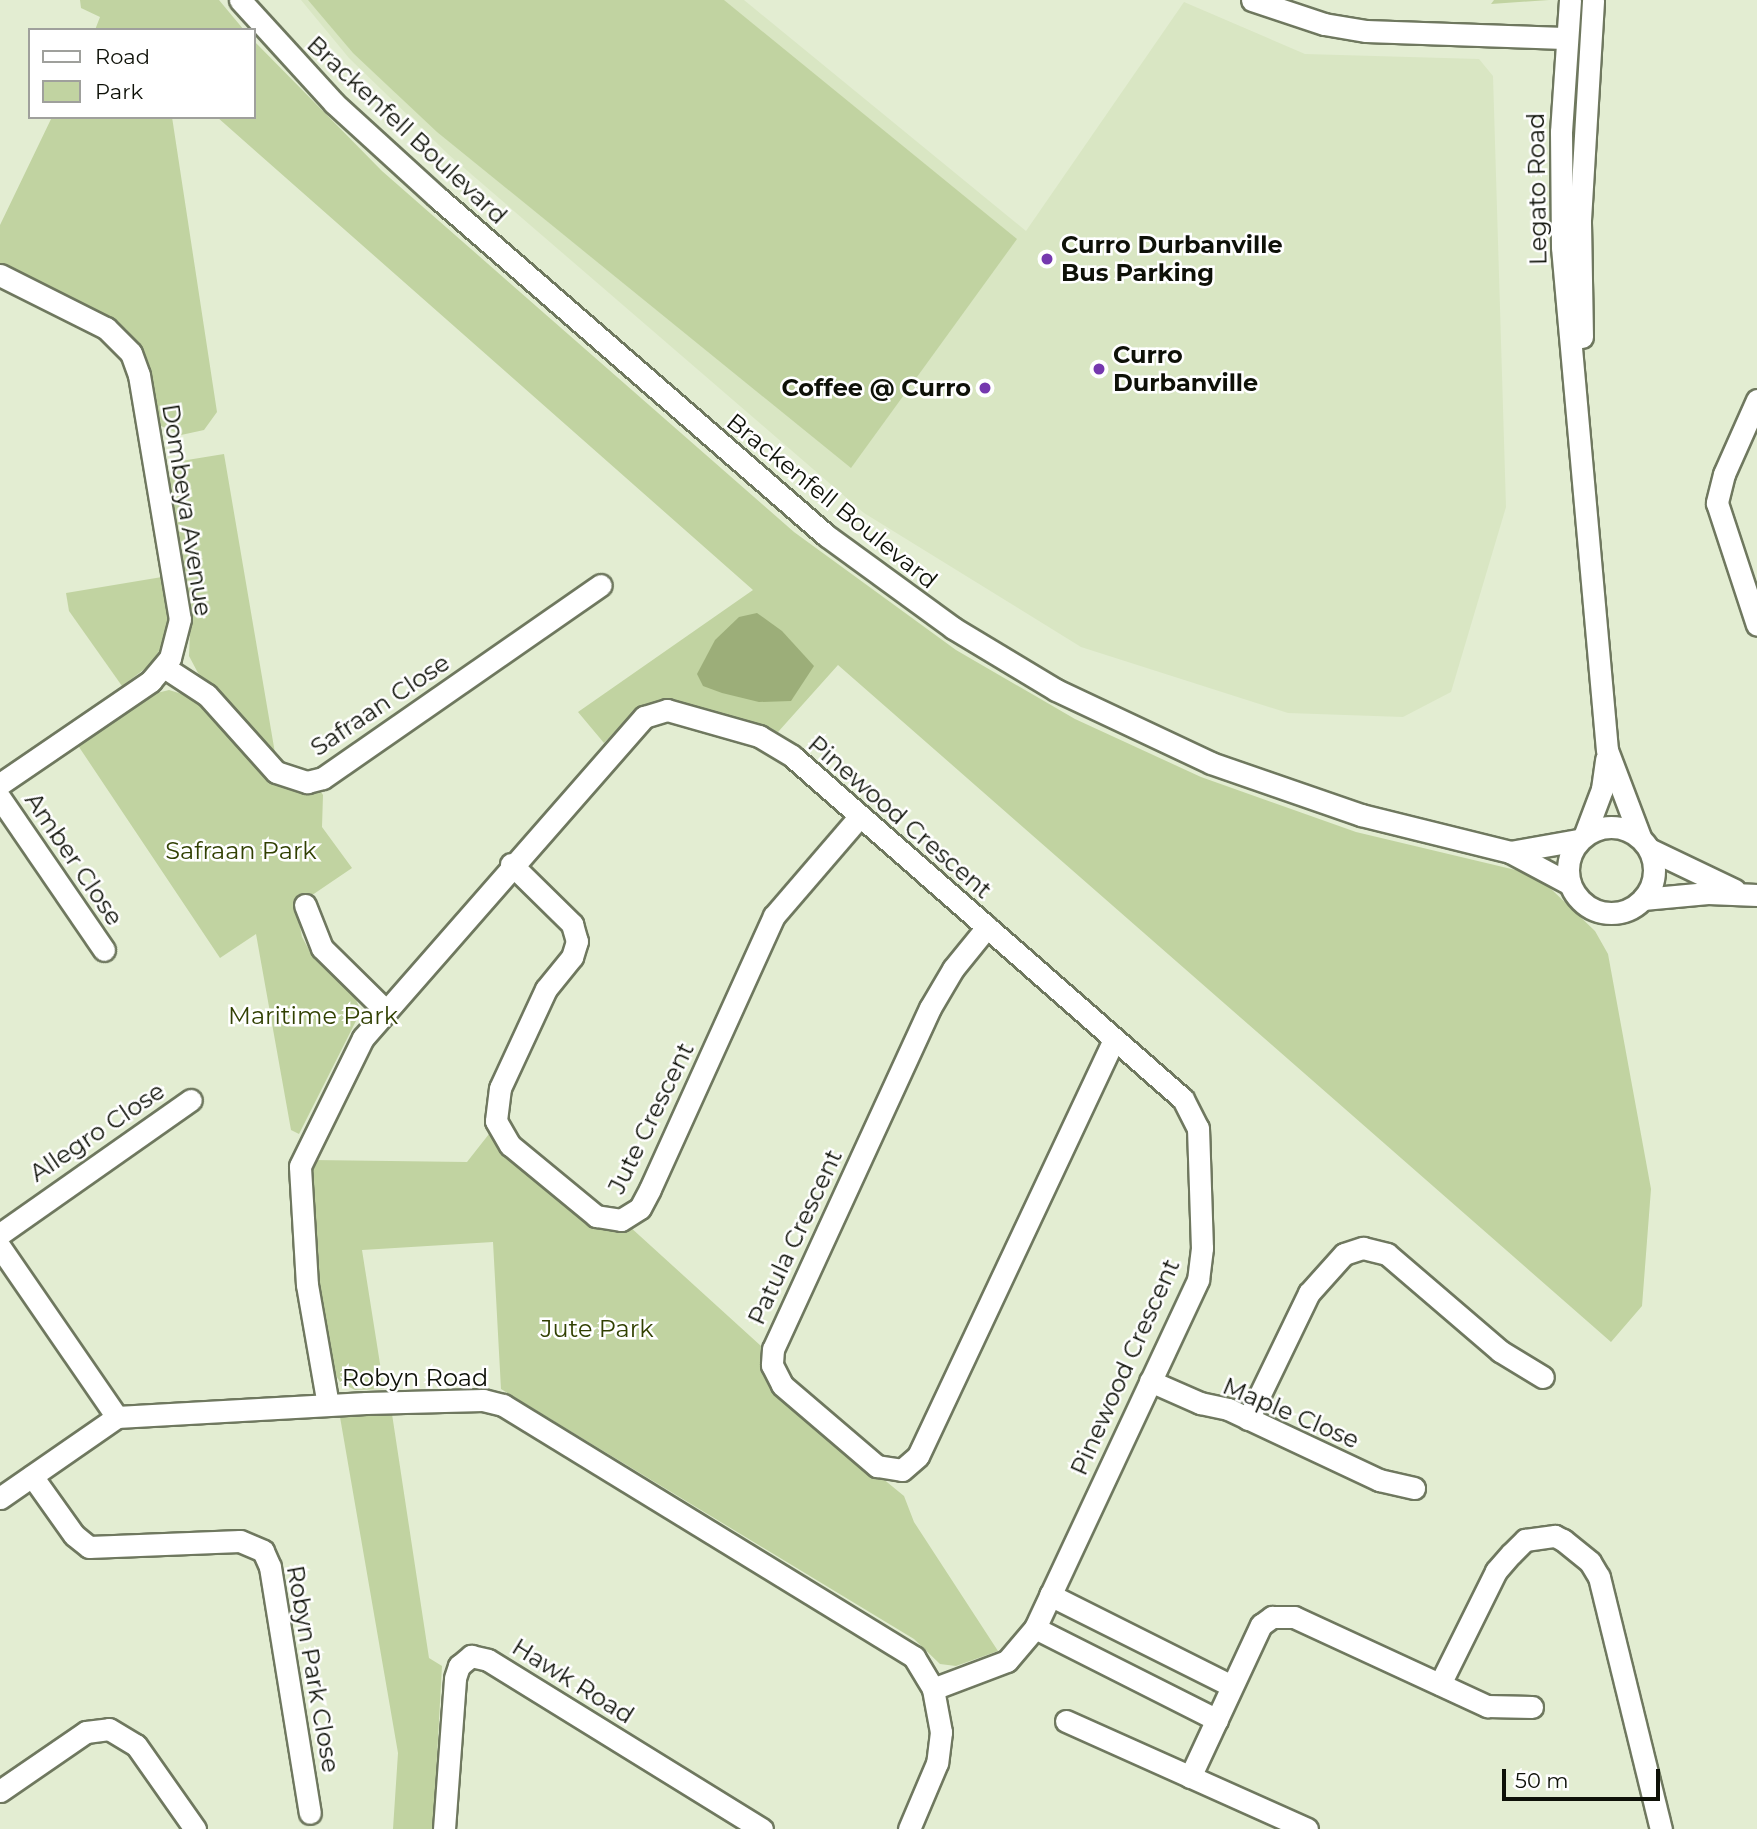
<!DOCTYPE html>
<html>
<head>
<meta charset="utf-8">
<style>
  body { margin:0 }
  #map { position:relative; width:1757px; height:1829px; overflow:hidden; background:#e3edd2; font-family:Montserrat,sans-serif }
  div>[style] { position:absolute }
  .built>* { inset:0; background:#d9e6c3 }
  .green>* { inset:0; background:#c1d3a1 }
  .water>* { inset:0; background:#9cae79 }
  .roads { filter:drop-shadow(2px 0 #6f785f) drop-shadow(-2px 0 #6f785f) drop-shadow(0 2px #6f785f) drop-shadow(0 -2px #6f785f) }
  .minor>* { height:21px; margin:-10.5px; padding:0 10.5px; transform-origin:10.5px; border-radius:10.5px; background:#fff }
  .minor>.ring { margin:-10.5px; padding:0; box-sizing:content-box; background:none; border:21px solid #fff; border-radius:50% }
  .dots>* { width:19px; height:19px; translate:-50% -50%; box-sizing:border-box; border:4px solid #fff; border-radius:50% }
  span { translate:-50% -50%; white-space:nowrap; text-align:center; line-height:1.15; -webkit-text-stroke:5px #fff; paint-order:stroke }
  .street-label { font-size:24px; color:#0e1108 }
  .poi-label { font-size:24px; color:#0e1108; font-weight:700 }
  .left { translate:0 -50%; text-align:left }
  .right { translate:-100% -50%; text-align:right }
  .park-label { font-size:24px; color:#314002 }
  .legend { position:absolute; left:28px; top:28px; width:228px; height:91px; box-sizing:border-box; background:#fff; border:2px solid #9fa09c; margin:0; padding:9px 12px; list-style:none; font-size:21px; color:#0e1108 }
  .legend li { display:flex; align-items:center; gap:14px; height:35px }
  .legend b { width:35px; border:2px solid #9fa09c }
  .scale { position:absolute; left:1502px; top:1769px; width:158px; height:32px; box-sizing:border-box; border:4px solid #0e1108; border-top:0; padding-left:9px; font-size:21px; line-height:24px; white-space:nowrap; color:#0e1108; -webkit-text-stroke:5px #fff; paint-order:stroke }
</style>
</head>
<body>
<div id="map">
  <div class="built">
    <i style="clip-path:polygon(301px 0,744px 0,1026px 231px,1184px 2px,1305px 54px,1479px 59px,1493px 76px,1506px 507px,1451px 692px,1403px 717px,1288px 713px,1081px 647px,864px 513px,449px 155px,349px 58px)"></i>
  </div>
  <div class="green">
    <i style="clip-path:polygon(80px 0,219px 0,244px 30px,95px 30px,100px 17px,81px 8px)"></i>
    <i style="clip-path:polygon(308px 0,724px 0,1017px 239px,851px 468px,437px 132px,353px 53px)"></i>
    <i style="clip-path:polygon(1494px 0,1549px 0,1491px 4px)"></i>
    <i style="clip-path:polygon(254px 41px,382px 171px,794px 532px,956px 650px,1075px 719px,1201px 777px,1356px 832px,1524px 872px,1550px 888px,1595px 931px,1608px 954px,1651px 1189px,1642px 1306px,1611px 1342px,838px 665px,778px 732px,669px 699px,636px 709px,604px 743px,578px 712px,753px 590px,217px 117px,254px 117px)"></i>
    <i style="clip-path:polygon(52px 117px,172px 117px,217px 412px,204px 430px,181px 435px,161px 426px,148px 363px,126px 329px,0 264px,0 225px)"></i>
    <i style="clip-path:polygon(224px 454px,276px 759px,198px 673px,189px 656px,191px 608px,169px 480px,181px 461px)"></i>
    <i style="clip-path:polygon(162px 577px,168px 623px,163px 645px,150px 665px,122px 686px,69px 611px,66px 593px)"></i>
    <i style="clip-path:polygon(169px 690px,195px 698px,275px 783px,292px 791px,319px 789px,323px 795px,322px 827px,352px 868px,296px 906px,302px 937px,312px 955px,354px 995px,361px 1011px,299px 1134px,291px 1130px,256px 934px,220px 958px,77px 744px,149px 695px)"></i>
    <i style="clip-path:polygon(489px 1134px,502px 1151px,589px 1224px,607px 1229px,629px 1226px,761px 1346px,762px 1371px,771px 1387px,904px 1496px,914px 1522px,998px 1651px,956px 1666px,940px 1664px,914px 1639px,501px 1389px,493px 1242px,362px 1250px,384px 1389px,355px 1390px,340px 1382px,331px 1367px,316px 1278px,309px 1175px,313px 1160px,467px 1162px)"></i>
    <i style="clip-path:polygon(392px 1414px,429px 1658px,442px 1666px,433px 1829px,393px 1829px,398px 1753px,340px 1417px)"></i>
  </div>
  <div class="water">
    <i style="clip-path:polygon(757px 613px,782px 631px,814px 666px,791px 701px,759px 702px,722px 693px,703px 686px,697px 674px,715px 640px,739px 617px)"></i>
  </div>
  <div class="roads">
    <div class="minor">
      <i style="left:240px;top:0;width:139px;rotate:47.6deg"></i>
      <i style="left:334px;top:103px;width:139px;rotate:42.4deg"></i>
      <i style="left:437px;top:197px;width:517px;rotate:41deg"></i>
      <i style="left:827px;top:536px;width:156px;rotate:36.1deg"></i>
      <i style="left:953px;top:628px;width:120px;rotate:31deg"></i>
      <i style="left:1056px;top:690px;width:171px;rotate:25.2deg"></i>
      <i style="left:1211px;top:763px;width:159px;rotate:19.1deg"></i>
      <i style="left:1361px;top:815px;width:154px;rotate:13.9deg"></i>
      <i style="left:1510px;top:852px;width:68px;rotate:28.1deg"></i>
      <i style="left:1252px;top:0;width:76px;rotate:18.4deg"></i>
      <i style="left:1324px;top:24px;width:43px;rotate:9.5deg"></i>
      <i style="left:1366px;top:31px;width:198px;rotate:2deg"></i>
      <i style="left:1570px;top:0;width:132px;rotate:93.9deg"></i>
      <i style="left:1561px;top:132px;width:115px;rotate:89.5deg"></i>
      <i style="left:1562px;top:247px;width:505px;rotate:84.89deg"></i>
      <i style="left:1607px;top:750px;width:93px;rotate:69.2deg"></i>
      <i style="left:0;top:275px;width:119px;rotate:26.6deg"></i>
      <i style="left:106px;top:328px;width:35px;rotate:45deg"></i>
      <i style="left:131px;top:353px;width:23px;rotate:70deg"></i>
      <i style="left:139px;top:375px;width:247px;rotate:80.5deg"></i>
      <i style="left:180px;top:619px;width:40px;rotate:104.4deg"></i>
      <i style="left:170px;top:658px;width:30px;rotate:130deg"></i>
      <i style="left:151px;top:681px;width:183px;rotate:145.7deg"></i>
      <i style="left:1582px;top:337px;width:117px;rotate:-91deg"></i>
      <i style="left:1580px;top:220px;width:220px;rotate:-86.6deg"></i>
      <i style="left:1757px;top:400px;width:81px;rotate:114deg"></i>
      <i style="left:1724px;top:474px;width:30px;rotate:104deg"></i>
      <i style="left:1717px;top:503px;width:128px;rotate:71.8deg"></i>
      <i style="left:164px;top:667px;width:51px;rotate:33.1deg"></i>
      <i style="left:207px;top:695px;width:103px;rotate:48.1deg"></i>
      <i style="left:276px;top:772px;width:33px;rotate:18deg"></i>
      <i style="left:307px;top:782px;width:16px;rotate:-14deg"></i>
      <i style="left:323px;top:778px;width:338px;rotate:-34.8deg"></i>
      <i style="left:0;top:798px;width:184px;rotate:55.6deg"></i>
      <i class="ring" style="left:1568px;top:827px;width:65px;height:65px"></i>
      <i style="left:1585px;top:834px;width:48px;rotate:-69.3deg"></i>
      <i style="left:1602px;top:789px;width:30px;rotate:-82deg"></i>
      <i style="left:1649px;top:849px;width:95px;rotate:25.5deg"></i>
      <i style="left:1510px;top:852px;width:70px;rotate:-9.9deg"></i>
      <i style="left:511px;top:864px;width:86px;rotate:44.5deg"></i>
      <i style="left:572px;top:924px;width:18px;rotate:74deg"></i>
      <i style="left:577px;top:941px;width:17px;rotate:107deg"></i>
      <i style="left:572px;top:957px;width:41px;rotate:129.1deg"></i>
      <i style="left:546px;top:989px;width:109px;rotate:114.9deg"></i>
      <i style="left:500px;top:1088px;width:33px;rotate:97deg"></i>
      <i style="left:496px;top:1121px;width:28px;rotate:60deg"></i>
      <i style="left:510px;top:1145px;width:112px;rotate:39.5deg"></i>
      <i style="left:596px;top:1216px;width:25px;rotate:9deg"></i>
      <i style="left:621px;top:1220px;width:22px;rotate:-32deg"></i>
      <i style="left:640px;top:1208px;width:21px;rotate:-62deg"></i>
      <i style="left:650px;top:1189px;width:300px;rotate:-65.6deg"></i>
      <i style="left:774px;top:916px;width:132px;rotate:-49.3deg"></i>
      <i style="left:1643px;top:899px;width:65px;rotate:-5.3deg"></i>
      <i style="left:1708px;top:893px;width:49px;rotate:2.3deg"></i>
      <i style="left:305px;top:905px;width:46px;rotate:68.4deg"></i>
      <i style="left:322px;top:948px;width:88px;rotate:44.5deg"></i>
      <i style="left:987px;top:927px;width:54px;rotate:129deg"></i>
      <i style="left:953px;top:969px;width:45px;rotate:120.5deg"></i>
      <i style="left:930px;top:1008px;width:375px;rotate:114.7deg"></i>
      <i style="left:773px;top:1349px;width:16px;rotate:94deg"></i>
      <i style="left:772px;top:1365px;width:22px;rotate:63deg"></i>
      <i style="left:782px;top:1385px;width:125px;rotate:40.5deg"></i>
      <i style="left:877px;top:1466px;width:25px;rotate:9deg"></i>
      <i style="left:902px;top:1470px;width:21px;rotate:-41deg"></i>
      <i style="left:918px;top:1456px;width:461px;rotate:-64.8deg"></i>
      <i style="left:0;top:1234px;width:233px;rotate:-35.1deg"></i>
      <i style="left:0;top:1247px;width:206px;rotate:55.5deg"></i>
      <i style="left:1150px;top:1381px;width:55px;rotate:23.7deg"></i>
      <i style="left:1200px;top:1403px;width:29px;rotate:12deg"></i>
      <i style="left:1228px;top:1409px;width:167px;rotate:25.2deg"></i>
      <i style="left:1379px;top:1480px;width:36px;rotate:13deg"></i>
      <i style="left:328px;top:1405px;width:122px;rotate:-99.9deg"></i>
      <i style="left:307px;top:1285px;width:119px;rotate:-93.4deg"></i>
      <i style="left:300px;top:1166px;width:143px;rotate:-63.8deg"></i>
      <i style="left:363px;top:1038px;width:427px;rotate:-48.8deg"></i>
      <i style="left:644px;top:717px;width:24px;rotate:-17deg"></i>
      <i style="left:667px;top:710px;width:96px;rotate:15.8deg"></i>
      <i style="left:759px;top:736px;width:39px;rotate:31deg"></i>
      <i style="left:792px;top:756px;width:520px;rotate:41.26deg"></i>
      <i style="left:1183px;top:1099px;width:33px;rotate:63deg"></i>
      <i style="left:1198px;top:1128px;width:120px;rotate:88.1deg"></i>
      <i style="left:1202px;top:1248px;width:32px;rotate:97deg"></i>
      <i style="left:1198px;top:1280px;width:384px;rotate:115.1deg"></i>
      <i style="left:1035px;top:1628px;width:43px;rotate:130.3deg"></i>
      <i style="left:1007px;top:1661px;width:79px;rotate:159.3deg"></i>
      <i style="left:1248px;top:1419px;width:140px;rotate:-64.2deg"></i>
      <i style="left:1309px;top:1293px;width:52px;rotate:-48.1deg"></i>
      <i style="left:1344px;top:1254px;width:20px;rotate:-18deg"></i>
      <i style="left:1363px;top:1248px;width:25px;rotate:14deg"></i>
      <i style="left:1387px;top:1254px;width:149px;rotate:40.6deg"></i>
      <i style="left:1500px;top:1351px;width:50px;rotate:31.2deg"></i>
      <i style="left:32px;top:1476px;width:72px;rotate:54.6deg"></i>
      <i style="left:74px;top:1535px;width:19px;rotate:39deg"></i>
      <i style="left:89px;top:1547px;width:151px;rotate:-2.3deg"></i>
      <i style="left:240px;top:1541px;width:25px;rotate:23deg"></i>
      <i style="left:263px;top:1551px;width:17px;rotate:66deg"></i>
      <i style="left:270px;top:1567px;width:249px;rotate:80.8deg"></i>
      <i style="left:0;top:1498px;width:142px;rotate:-34.7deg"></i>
      <i style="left:117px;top:1417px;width:249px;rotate:-3.2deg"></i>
      <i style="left:366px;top:1403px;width:117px;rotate:-1.5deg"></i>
      <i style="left:483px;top:1400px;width:21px;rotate:14deg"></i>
      <i style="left:503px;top:1405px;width:482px;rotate:31.5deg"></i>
      <i style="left:914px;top:1657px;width:37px;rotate:59deg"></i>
      <i style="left:933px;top:1689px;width:44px;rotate:79.5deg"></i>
      <i style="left:941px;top:1732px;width:31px;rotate:97deg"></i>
      <i style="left:937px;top:1763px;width:72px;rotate:113deg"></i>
      <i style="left:1050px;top:1595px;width:203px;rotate:26.6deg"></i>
      <i style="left:1035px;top:1628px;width:204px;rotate:26.8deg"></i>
      <i style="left:1440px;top:1684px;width:126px;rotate:-63.6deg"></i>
      <i style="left:1496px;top:1571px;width:23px;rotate:-49deg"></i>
      <i style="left:1511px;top:1554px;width:20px;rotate:-45deg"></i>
      <i style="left:1525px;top:1540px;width:30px;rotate:-8deg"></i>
      <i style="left:1555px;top:1536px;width:9px;rotate:27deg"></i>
      <i style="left:1563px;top:1540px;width:35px;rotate:39deg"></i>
      <i style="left:1590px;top:1562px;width:17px;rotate:59deg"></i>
      <i style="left:1599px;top:1577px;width:260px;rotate:76.2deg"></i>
      <i style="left:1066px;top:1721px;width:264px;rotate:24.1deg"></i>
      <i style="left:1190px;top:1777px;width:168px;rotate:-65deg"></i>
      <i style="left:1261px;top:1625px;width:14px;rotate:-36deg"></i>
      <i style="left:1272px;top:1617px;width:22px"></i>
      <i style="left:1294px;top:1617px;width:213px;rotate:24.8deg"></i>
      <i style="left:1487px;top:1706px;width:45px;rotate:1.3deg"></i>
      <i style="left:0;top:1791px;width:104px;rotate:-34.5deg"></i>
      <i style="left:86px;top:1732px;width:23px;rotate:-7deg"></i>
      <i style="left:109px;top:1729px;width:31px;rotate:31deg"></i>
      <i style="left:136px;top:1745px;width:103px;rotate:54.9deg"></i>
      <i style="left:444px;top:1829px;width:151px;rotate:-85.8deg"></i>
      <i style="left:455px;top:1678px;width:13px;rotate:-72deg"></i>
      <i style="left:459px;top:1666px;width:16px;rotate:-40deg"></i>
      <i style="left:471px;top:1656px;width:17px;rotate:13deg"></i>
      <i style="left:488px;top:1660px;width:322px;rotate:31.7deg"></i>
    </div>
  </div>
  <div class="dots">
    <i style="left:1047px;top:259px;background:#7538ae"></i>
    <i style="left:1099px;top:369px;background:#7538ae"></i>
    <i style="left:985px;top:388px;background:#7538ae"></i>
  </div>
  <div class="street-label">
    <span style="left:407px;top:130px;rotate:43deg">Brackenfell Boulevard</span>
    <span style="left:1537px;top:189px;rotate:-91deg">Legato Road</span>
    <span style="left:832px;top:501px;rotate:39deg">Brackenfell Boulevard</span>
    <span style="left:187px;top:510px;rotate:81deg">Dombeya Avenue</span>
    <span style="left:380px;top:705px;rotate:-34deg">Safraan Close</span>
    <span style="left:900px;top:817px;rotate:41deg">Pinewood Crescent</span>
    <span style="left:74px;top:859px;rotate:56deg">Amber Close</span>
    <span style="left:651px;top:1118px;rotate:-64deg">Jute Crescent</span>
    <span style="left:97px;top:1132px;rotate:-34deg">Allegro Close</span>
    <span style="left:795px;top:1237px;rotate:-65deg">Patula Crescent</span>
    <span style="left:1125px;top:1367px;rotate:-66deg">Pinewood Crescent</span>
    <span style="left:415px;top:1378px">Robyn Road</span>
    <span style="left:1291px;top:1413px;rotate:23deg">Maple Close</span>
    <span style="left:313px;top:1669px;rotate:80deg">Robyn Park Close</span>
    <span style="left:573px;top:1681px;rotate:32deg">Hawk Road</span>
  </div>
  <div class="poi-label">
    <span class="left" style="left:1061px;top:259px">Curro Durbanville<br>Bus Parking</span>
    <span class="left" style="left:1113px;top:369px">Curro<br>Durbanville</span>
    <span class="right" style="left:971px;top:388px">Coffee @ Curro</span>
  </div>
  <div class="park-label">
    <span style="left:241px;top:851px">Safraan Park</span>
    <span style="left:313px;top:1016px">Maritime Park</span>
    <span style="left:597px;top:1329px">Jute Park</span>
  </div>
  <ul class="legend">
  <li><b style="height:9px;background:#fff"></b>Road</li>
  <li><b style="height:19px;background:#c1d3a1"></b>Park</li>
  </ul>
  <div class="scale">50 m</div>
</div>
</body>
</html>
